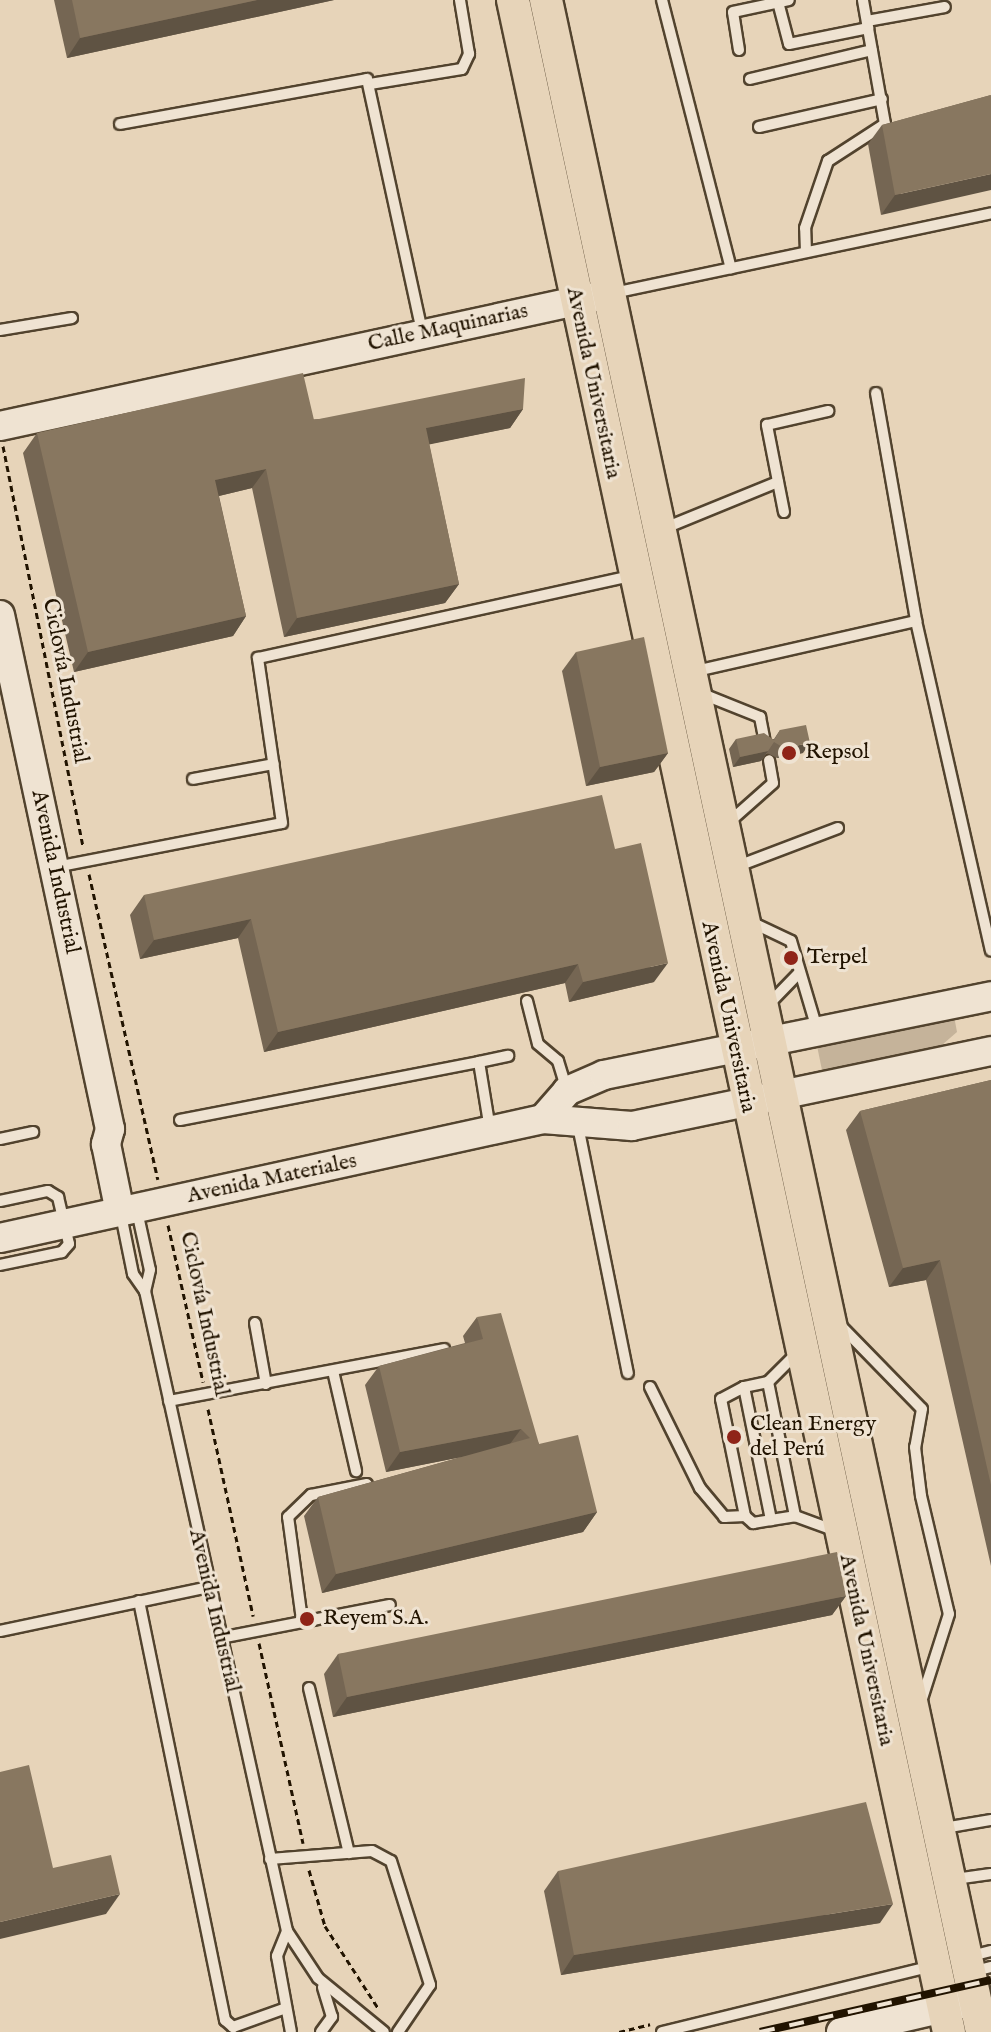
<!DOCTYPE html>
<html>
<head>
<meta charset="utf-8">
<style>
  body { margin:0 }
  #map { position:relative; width:991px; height:2032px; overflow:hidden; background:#e7d4b9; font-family:"IM FELL English",serif }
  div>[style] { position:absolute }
  .green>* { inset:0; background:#c5b39a }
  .path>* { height:3px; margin-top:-1.5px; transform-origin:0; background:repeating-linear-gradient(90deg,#211300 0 6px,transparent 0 10px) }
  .roads { filter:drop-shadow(2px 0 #52432e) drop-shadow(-2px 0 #52432e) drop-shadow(0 2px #52432e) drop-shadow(0 -2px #52432e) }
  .lane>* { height:10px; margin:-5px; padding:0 5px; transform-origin:5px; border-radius:5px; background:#efe3d2 }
  .secondary>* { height:28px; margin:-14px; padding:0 14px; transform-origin:14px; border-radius:14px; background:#efe3d2 }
  .primary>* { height:32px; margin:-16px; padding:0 16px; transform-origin:16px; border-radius:16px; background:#e7d4b9 }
  .rail>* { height:8px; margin-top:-4px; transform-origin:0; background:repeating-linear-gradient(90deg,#efe3d2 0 15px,#211300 0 30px); box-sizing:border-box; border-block:2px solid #211300 }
  .wall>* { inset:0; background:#756653 }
  .shaded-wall>* { inset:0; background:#5f5343 }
  .building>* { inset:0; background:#887760 }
  .dots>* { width:22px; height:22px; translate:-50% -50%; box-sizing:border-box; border:4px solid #efe3d2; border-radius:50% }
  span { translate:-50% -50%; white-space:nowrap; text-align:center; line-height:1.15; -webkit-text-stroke:6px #efe3d2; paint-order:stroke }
  .street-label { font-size:22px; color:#211300 }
  .poi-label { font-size:22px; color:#211300 }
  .left { translate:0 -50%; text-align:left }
</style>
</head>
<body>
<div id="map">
  <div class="green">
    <i style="clip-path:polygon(954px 1016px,957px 1032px,935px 1051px,823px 1075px,816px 1041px)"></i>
  </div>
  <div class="path">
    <i style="left:3px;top:446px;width:409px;rotate:78.7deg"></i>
    <i style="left:89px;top:874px;width:313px;rotate:77.3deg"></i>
    <i style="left:168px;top:1225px;width:161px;rotate:77.4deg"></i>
    <i style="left:208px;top:1409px;width:212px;rotate:77.7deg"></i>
    <i style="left:259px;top:1643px;width:205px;rotate:77.6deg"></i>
    <i style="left:309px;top:1870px;width:58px;rotate:74.1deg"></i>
    <i style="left:325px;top:1926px;width:98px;rotate:57.1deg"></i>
    <i style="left:619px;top:2032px;width:32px;rotate:-14deg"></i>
  </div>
  <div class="roads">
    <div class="lane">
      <i style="left:662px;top:0;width:277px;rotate:75.6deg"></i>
      <i style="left:778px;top:2px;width:43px;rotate:75.3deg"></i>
      <i style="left:789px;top:44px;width:81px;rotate:-11.4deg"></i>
      <i style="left:867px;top:21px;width:79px;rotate:-10.2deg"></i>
      <i style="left:739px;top:50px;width:38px;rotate:-99deg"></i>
      <i style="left:733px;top:12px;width:57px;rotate:-12.1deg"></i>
      <i style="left:750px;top:79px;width:125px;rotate:-13.4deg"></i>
      <i style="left:370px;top:84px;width:93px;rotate:-9.3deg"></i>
      <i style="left:462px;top:69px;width:17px;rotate:-65deg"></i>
      <i style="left:469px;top:54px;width:55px;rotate:-99.5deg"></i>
      <i style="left:120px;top:124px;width:251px;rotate:-10.3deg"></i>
      <i style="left:367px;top:79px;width:258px;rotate:77.7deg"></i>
      <i style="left:759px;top:127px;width:126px;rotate:-12.8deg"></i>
      <i style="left:806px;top:252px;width:24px;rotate:-92deg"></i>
      <i style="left:805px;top:228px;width:71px;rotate:-71.1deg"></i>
      <i style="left:828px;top:161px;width:68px;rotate:-33deg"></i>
      <i style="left:885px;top:124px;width:126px;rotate:-100.1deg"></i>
      <i style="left:613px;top:293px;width:386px;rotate:-11.9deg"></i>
      <i style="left:0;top:330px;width:73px;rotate:-9.5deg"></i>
      <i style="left:876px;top:393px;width:231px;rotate:80deg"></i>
      <i style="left:916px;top:621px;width:338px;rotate:77.2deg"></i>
      <i style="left:784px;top:512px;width:89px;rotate:-101.1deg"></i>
      <i style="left:767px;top:425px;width:63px;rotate:-12.9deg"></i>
      <i style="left:665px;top:528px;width:122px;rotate:-22.2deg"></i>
      <i style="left:696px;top:671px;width:226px;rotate:-12.8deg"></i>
      <i style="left:700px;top:693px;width:65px;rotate:21.8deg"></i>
      <i style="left:760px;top:717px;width:25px;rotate:79deg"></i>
      <i style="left:193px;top:779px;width:82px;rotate:-10.5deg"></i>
      <i style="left:728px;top:823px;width:60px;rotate:-41.6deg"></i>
      <i style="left:773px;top:783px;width:23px;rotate:-100deg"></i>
      <i style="left:738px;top:866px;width:107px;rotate:-20.8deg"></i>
      <i style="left:56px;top:867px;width:230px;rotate:-11deg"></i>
      <i style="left:282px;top:823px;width:167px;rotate:-98.3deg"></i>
      <i style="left:258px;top:658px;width:383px;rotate:-12.4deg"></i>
      <i style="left:751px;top:922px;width:44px;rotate:25.4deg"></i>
      <i style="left:791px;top:941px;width:92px;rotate:73.5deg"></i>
      <i style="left:527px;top:1001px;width:44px;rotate:75.7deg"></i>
      <i style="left:538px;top:1044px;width:26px;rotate:40deg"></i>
      <i style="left:558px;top:1061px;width:27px;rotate:73deg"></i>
      <i style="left:767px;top:1006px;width:47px;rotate:-45.9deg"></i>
      <i style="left:479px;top:1062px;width:30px;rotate:-12deg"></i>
      <i style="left:180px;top:1120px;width:305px;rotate:-11deg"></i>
      <i style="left:479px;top:1062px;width:68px;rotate:80.7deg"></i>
      <i style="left:578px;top:1126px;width:252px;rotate:78.6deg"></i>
      <i style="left:0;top:1139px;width:34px;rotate:-12deg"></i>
      <i style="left:0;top:1201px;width:49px;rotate:-11.8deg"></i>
      <i style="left:48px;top:1191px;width:12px;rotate:31deg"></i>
      <i style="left:58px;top:1197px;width:48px;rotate:76.8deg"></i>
      <i style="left:69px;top:1244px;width:11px;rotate:131deg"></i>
      <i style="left:62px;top:1252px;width:63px;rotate:168.2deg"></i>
      <i style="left:137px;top:1211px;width:60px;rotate:77.6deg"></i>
      <i style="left:150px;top:1270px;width:22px;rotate:103deg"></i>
      <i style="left:121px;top:1215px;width:60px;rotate:78.5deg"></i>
      <i style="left:133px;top:1274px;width:21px;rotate:55deg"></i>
      <i style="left:145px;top:1291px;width:656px;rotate:77.49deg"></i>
      <i style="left:287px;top:1931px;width:56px;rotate:56.6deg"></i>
      <i style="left:318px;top:1978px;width:85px;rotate:39.3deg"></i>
      <i style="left:255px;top:1323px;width:62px;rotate:79.8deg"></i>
      <i style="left:840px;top:1325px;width:117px;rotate:45.7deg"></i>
      <i style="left:922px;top:1409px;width:39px;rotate:100deg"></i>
      <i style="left:915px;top:1447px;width:49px;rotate:83deg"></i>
      <i style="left:921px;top:1496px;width:121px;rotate:76.7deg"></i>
      <i style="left:949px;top:1614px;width:92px;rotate:107.7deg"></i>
      <i style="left:799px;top:1351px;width:44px;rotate:135deg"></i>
      <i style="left:768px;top:1382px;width:137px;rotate:78.6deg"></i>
      <i style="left:795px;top:1516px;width:44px;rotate:20.1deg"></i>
      <i style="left:333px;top:1371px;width:103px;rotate:77deg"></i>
      <i style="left:768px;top:1382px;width:25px;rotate:168deg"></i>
      <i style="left:744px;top:1387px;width:136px;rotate:78.5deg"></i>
      <i style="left:771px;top:1520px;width:24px;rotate:-9deg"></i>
      <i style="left:650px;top:1387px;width:113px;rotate:63.7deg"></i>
      <i style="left:700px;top:1488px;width:38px;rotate:50deg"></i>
      <i style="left:724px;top:1517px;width:21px;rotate:-3deg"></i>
      <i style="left:744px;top:1387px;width:26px;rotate:152deg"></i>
      <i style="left:721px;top:1399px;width:119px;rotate:78.4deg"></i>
      <i style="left:745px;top:1516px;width:11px;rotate:41deg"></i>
      <i style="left:753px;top:1523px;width:18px;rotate:-9deg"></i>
      <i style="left:169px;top:1401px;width:280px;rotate:-10.7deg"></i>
      <i style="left:139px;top:1601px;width:428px;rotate:78.4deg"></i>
      <i style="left:225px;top:2020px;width:11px;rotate:41deg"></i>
      <i style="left:233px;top:2027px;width:56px;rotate:-19.7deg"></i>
      <i style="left:302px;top:1620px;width:104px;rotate:-97.7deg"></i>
      <i style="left:288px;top:1517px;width:32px;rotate:-44deg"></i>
      <i style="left:311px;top:1495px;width:57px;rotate:-11.1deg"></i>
      <i style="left:0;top:1631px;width:213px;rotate:-11.9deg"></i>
      <i style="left:220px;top:1638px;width:173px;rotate:-11deg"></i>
      <i style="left:309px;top:1688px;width:170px;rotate:76.4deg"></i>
      <i style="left:944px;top:1828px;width:48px;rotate:-9.7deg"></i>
      <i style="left:270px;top:1859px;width:102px;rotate:-4.5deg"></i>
      <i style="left:372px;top:1851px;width:21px;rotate:28deg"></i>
      <i style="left:391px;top:1861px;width:130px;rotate:72.5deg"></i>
      <i style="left:430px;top:1985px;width:57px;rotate:124.2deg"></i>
      <i style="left:955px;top:1879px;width:36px;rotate:-8deg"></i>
      <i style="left:287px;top:1931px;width:27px;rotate:112deg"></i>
      <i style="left:277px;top:1956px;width:77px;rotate:79.6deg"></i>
      <i style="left:971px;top:1956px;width:21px;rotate:-14deg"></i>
      <i style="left:971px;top:1972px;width:21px;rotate:-14deg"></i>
      <i style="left:321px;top:2032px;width:19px;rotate:-54deg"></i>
      <i style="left:332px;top:2017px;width:31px;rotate:-107deg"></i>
      <i style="left:662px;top:2032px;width:279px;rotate:-13.7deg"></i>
    </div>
    <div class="secondary">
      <i style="left:0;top:426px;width:614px;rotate:-12.23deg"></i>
      <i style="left:0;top:615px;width:526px;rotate:77.92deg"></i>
      <i style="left:110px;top:1129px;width:16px;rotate:105deg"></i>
      <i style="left:106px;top:1144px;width:69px;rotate:78.4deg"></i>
      <i style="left:543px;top:1119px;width:37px;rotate:-49deg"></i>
      <i style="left:567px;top:1091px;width:40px;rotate:-23.4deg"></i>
      <i style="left:604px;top:1075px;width:395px;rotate:-11.5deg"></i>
      <i style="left:0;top:1238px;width:556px;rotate:-12.36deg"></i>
      <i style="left:543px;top:1119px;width:89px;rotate:4.5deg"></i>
      <i style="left:632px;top:1126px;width:367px;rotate:-11.8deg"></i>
      <i style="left:841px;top:2032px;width:127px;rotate:-13.2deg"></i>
    </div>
    <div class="primary">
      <i style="left:513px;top:0;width:2078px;rotate:77.89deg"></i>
      <i style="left:546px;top:0;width:2078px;rotate:77.89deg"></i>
    </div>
  </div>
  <div class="rail">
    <i style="left:760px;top:2032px;width:237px;rotate:-12.7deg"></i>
  </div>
  <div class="wall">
    <i style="clip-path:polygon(54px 0,334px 0,67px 58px)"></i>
    <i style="clip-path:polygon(991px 95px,881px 215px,868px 144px,882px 125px)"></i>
    <i style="clip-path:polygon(523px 409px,510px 428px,429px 444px,459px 584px,445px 603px,284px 637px,252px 488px,219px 496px,246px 616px,233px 636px,74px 672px,23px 453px,37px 433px)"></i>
    <i style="clip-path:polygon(576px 652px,668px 753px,654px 772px,586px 786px,562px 671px)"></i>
    <i style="clip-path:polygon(780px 730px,803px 753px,777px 758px,767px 753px,761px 761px,733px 767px,729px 749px,736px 739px,774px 739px)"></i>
    <i style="clip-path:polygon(615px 849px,654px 982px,569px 1002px,565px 983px,264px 1052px,238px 938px,140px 959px,130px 915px,144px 895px)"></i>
    <i style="clip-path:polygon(991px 1080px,991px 1566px,926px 1280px,889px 1287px,846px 1130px,860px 1111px)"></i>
    <i style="clip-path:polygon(477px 1317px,539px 1444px,597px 1512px,583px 1532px,322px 1593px,304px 1516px,318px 1497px,461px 1457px,386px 1472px,365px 1385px,379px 1366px,465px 1343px,463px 1336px)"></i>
    <i style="clip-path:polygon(846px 1596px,832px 1615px,333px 1717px,324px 1674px,338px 1654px)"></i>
    <i style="clip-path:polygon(558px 1871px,880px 1923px,561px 1975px,544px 1891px)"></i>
  </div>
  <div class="shaded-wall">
    <i style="clip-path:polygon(257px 0,334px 0,67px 58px,80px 38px)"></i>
    <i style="clip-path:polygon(991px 174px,991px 190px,881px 215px,895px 195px)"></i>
    <i style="clip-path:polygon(523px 409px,510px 428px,412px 448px,426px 428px)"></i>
    <i style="clip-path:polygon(266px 469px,252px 488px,202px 500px,215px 480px)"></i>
    <i style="clip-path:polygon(459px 584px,445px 603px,284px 637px,297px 618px)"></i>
    <i style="clip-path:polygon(246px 616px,233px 636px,74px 672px,88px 652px)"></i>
    <i style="clip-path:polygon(810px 743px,803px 753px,777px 758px,784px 748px)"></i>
    <i style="clip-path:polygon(768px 751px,761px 761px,733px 767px,740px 757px)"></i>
    <i style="clip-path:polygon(668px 753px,654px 772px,586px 786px,600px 767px)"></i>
    <i style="clip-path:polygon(251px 919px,238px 938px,140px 959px,154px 940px)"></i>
    <i style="clip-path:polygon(668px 963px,654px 982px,569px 1002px,583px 982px)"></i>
    <i style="clip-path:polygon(578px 964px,565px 983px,264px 1052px,278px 1032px)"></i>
    <i style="clip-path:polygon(940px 1260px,926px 1280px,889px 1287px,903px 1268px)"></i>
    <i style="clip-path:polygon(521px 1429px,507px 1448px,386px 1472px,400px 1452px)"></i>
    <i style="clip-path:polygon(597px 1512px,583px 1532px,322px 1593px,336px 1574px)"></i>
    <i style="clip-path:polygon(846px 1596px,832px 1615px,333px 1717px,347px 1697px)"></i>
    <i style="clip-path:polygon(120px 1894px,106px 1914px,0 1939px,0 1922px)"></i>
    <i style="clip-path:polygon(893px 1904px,880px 1923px,561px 1975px,574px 1955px)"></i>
  </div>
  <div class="building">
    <i style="clip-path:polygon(72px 0,257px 0,80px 38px)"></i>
    <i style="clip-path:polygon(991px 95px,991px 174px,895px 195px,882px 125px)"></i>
    <i style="clip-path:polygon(303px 373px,314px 420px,525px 378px,523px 409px,426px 428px,459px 584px,297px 618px,266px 469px,215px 480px,246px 616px,88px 652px,37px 433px)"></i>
    <i style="clip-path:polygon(644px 637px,668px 753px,600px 767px,576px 652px)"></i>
    <i style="clip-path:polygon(806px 725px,810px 743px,784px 748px,774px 742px,768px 751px,740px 757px,736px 739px,764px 733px,774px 740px,780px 730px)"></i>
    <i style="clip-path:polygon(602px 795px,615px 849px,641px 843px,668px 963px,583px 982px,578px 964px,278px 1032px,251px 919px,154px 940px,144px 895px)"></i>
    <i style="clip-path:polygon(991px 1080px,991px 1485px,940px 1260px,903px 1268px,860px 1111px)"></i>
    <i style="clip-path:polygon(501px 1313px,539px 1444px,578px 1435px,597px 1512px,336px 1574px,318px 1497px,530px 1438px,521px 1429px,400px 1452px,379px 1366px,483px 1339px,477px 1317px)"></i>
    <i style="clip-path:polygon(837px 1552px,846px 1596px,347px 1697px,338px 1654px)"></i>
    <i style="clip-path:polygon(29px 1765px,53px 1868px,111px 1855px,120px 1894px,0 1922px,0 1772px)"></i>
    <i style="clip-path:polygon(866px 1802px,893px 1904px,574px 1955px,558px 1871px)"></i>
  </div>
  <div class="dots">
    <i style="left:789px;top:753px;background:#8f2418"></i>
    <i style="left:791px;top:958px;background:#8f2418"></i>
    <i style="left:734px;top:1437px;background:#8f2418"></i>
    <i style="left:307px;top:1619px;background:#8f2418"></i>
  </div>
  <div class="street-label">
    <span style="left:448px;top:328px;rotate:-12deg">Calle Maquinarias</span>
    <span style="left:593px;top:383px;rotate:78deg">Avenida Universitaria</span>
    <span style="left:65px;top:681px;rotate:79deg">Ciclovía Industrial</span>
    <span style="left:55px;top:872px;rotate:78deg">Avenida Industrial</span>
    <span style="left:728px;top:1017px;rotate:78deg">Avenida Universitaria</span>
    <span style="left:272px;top:1179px;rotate:-12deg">Avenida Materiales</span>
    <span style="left:204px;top:1314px;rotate:78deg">Ciclovía Industrial</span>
    <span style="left:214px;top:1611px;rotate:77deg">Avenida Industrial</span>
    <span style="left:866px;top:1650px;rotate:78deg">Avenida Universitaria</span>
  </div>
  <div class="poi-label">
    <span class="left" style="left:805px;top:753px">Repsol</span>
    <span class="left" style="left:807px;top:958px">Terpel</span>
    <span class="left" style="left:750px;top:1437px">Clean Energy<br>del Perú</span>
    <span class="left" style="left:323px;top:1619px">Reyem S.A.</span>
  </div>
</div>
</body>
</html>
